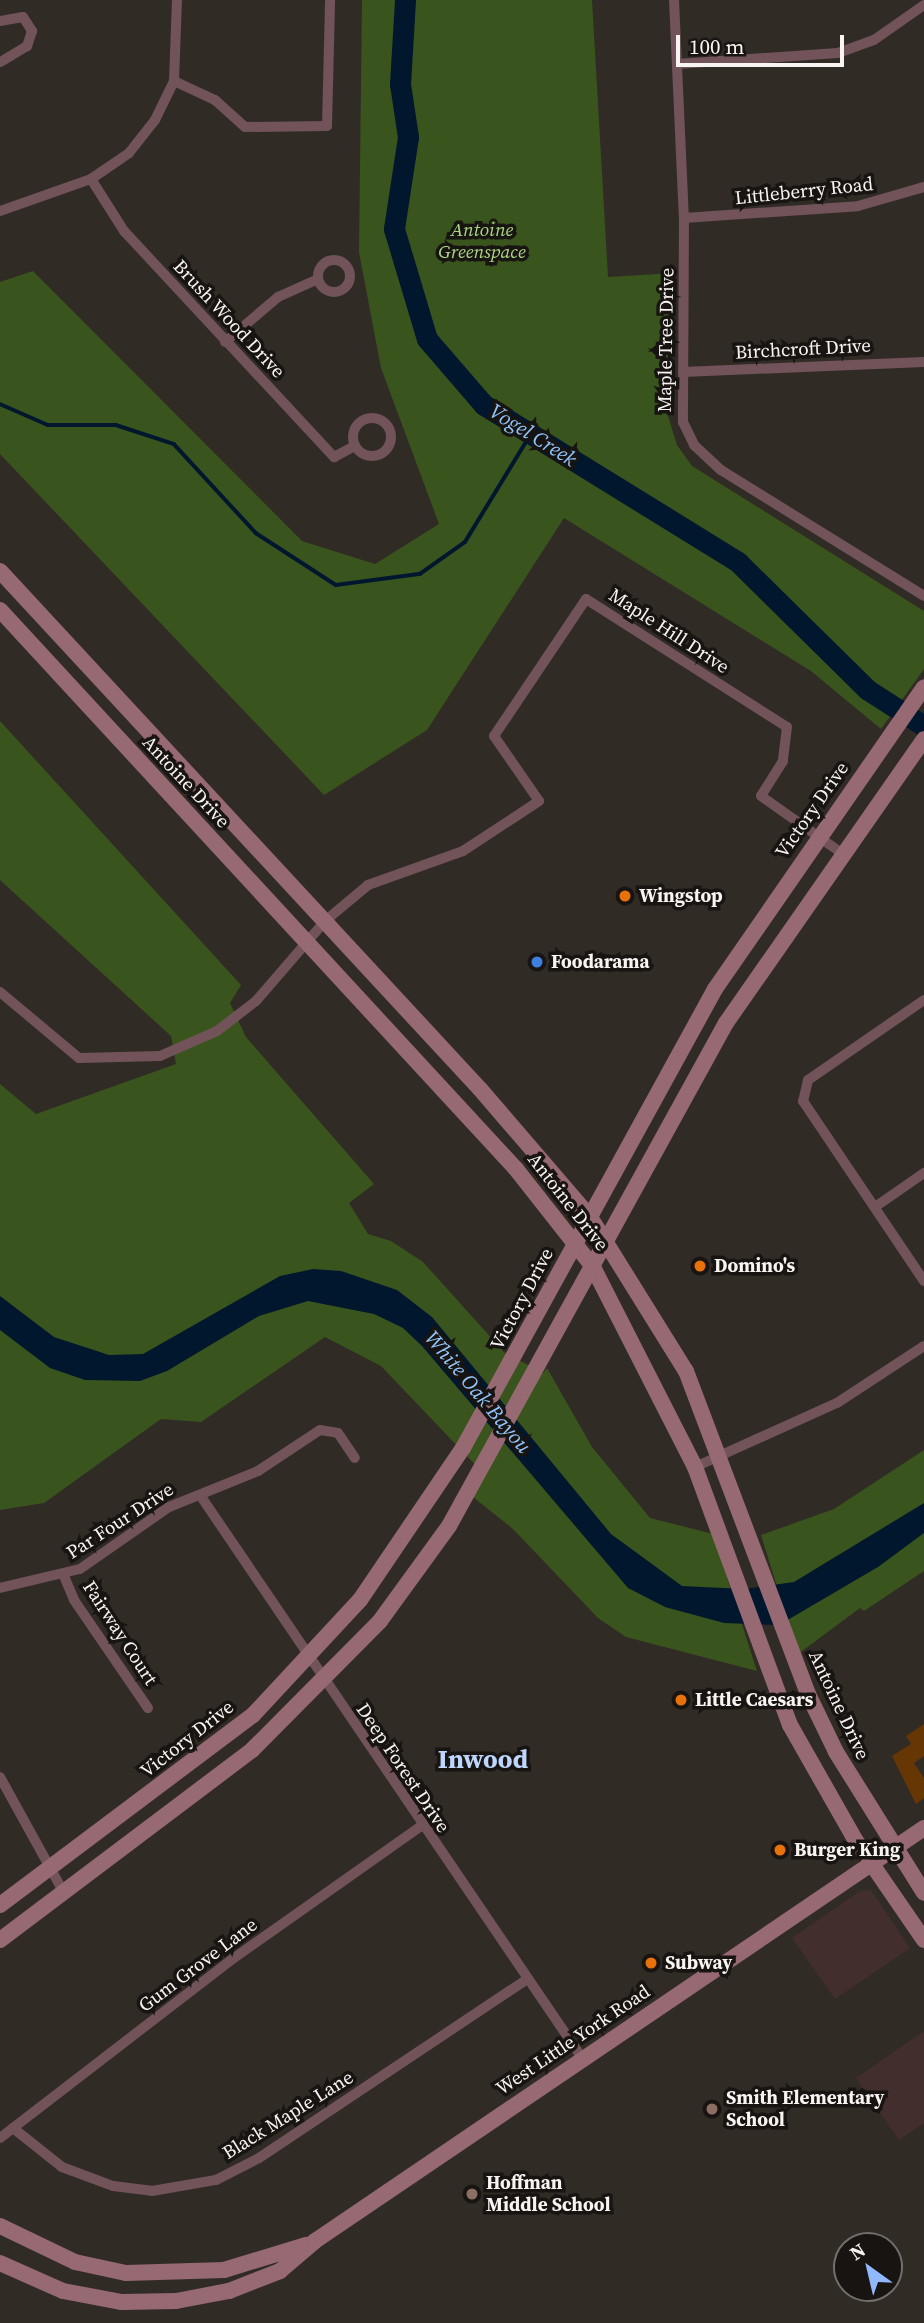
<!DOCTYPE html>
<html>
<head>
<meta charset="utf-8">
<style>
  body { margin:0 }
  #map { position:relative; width:924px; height:2323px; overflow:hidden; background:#312b26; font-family:"Source Serif 4",serif }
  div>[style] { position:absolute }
  .commercial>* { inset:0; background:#422e2d }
  .green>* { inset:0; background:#3a541d }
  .water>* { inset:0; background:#01172e }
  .stream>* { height:3.5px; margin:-1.75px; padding:0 1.75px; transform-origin:1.75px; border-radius:1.75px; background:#01172e }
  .river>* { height:21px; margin:-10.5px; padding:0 10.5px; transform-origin:10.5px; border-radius:10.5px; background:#01172e }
  .building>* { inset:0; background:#673605 }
  .street>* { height:10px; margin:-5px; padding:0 5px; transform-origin:5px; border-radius:5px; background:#715359 }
  .street>.ring { margin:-5px; padding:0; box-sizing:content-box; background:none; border:10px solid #715359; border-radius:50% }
  .secondary>* { height:16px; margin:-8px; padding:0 8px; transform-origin:8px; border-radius:8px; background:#976972 }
  .dots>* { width:19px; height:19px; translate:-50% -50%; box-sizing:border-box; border:4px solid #171412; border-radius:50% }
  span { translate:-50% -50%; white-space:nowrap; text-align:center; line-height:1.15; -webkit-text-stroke:7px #171412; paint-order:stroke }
  .street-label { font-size:19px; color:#f8f4f1 }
  .park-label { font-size:19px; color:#abd581; font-style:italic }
  .poi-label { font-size:19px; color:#f8f4f1; font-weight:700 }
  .left { translate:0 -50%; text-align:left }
  .water-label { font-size:21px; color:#90c5fb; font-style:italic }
  .district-label { font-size:26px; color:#bed5fc; font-weight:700 }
  .north { position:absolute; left:833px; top:2232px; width:70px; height:70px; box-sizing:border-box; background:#171412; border:2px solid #716e6b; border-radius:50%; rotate:326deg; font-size:19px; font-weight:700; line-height:28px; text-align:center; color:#f8f4f1 }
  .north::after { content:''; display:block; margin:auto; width:24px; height:32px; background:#91b8fd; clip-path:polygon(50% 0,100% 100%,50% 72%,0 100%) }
  .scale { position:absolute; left:676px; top:35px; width:168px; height:32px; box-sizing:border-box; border:4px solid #f8f4f1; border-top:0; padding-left:9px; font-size:21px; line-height:24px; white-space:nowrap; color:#f8f4f1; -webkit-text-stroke:5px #171412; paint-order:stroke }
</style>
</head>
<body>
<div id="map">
  <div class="commercial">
    <i style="clip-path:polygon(871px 1890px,910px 1948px,835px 1999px,792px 1938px,860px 1891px)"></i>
    <i style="clip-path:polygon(924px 2031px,924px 2123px,899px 2140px,856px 2078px)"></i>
  </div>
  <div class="green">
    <i style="clip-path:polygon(362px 0,592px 0,608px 277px,674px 273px,668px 416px,677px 445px,692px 466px,924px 611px,924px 669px,881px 729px,811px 671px,564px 518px,427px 730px,324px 795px,0 454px,0 282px,33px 271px,302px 541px,375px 564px,439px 524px,381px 368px,359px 252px)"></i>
    <i style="clip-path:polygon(0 721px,241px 985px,230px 1003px,246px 1037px,374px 1184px,349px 1203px,368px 1234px,391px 1241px,423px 1262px,504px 1352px,543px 1373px,547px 1368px,592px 1447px,650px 1518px,713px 1534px,757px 1671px,626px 1637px,598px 1618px,513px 1529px,473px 1497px,485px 1475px,381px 1366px,325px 1337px,201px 1422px,161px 1419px,44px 1503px,0 1510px,0 1084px,36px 1114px,176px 1064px,171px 1036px,0 880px)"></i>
    <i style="clip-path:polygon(924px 1450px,924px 1571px,864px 1611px,860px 1608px,798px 1654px,761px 1535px,834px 1509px)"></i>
  </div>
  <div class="water">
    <i style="clip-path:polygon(313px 1269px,341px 1271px,397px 1290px,432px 1317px,611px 1534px,682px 1586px,745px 1589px,794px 1582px,924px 1503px,924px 1533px,878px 1567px,779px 1625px,724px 1623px,665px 1607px,628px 1588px,422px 1346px,403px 1328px,374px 1314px,308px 1301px,259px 1316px,167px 1371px,140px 1381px,85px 1380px,50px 1368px,0 1330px,0 1296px,54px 1337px,109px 1355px,143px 1354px,280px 1276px)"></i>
  </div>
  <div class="stream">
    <i style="left:0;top:404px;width:52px;rotate:23.6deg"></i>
    <i style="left:48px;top:425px;width:68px"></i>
    <i style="left:116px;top:425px;width:61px;rotate:18.1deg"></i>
    <i style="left:174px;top:444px;width:121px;rotate:47.3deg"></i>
    <i style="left:256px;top:533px;width:95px;rotate:33deg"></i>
    <i style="left:336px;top:585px;width:85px;rotate:-7.5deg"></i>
    <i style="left:420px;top:574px;width:55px;rotate:-35.4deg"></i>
    <i style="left:465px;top:542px;width:127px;rotate:-58.6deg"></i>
  </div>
  <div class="river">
    <i style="left:405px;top:0;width:84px;rotate:93.4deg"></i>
    <i style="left:400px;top:84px;width:54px;rotate:81.4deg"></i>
    <i style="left:408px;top:137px;width:93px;rotate:98.7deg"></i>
    <i style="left:394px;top:229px;width:115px;rotate:73.3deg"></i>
    <i style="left:427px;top:339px;width:87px;rotate:49.2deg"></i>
    <i style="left:484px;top:405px;width:299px;rotate:31.7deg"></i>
    <i style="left:738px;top:562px;width:182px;rotate:44.6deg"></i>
    <i style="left:868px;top:690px;width:67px;rotate:32.7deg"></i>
  </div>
  <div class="building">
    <i style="clip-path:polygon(924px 1724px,924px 1756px,914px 1763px,924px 1778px,924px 1798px,916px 1804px,892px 1756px,911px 1744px,906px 1736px)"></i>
  </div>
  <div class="street">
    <i style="left:674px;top:0;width:218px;rotate:87.4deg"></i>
    <i style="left:684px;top:218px;width:204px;rotate:90.3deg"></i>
    <i style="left:683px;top:422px;width:25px;rotate:64deg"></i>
    <i style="left:694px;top:445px;width:37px;rotate:43deg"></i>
    <i style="left:721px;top:470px;width:239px;rotate:31.8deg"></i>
    <i style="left:0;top:21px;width:23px;rotate:-10deg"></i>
    <i style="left:23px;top:17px;width:17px;rotate:57deg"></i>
    <i style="left:32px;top:31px;width:16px;rotate:108deg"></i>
    <i style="left:27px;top:46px;width:31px;rotate:149deg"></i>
    <i style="left:677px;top:64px;width:161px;rotate:-3.9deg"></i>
    <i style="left:838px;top:53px;width:38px;rotate:-20deg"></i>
    <i style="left:874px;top:40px;width:61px;rotate:-35deg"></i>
    <i style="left:174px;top:81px;width:45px;rotate:24.9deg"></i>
    <i style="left:215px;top:100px;width:40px;rotate:42deg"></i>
    <i style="left:245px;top:127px;width:82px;rotate:-0.7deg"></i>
    <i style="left:327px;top:126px;width:126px;rotate:-88.6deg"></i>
    <i style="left:91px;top:179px;width:62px;rotate:57.6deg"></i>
    <i style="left:124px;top:231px;width:309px;rotate:47.1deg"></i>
    <i style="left:334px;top:457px;width:24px;rotate:-28deg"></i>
    <i style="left:0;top:211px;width:96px;rotate:-19.4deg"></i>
    <i style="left:91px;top:179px;width:46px;rotate:-34.4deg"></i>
    <i style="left:129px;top:153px;width:42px;rotate:-51.8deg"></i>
    <i style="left:155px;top:120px;width:43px;rotate:-64deg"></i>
    <i style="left:174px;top:81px;width:81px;rotate:-87.9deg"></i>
    <i style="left:684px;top:218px;width:174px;rotate:-3.9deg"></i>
    <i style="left:858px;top:206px;width:69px;rotate:-16.1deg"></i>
    <i class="ring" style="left:318px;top:260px;width:22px;height:22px"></i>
    <i style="left:225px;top:342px;width:70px;rotate:-40.3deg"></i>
    <i style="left:278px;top:297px;width:44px;rotate:-24.2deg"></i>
    <i style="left:683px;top:372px;width:241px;rotate:-2.4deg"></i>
    <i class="ring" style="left:353px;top:418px;width:28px;height:28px"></i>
    <i style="left:0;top:992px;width:103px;rotate:39.9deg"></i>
    <i style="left:79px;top:1058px;width:81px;rotate:-1.4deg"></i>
    <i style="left:160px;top:1056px;width:62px;rotate:-23.7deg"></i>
    <i style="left:217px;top:1031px;width:49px;rotate:-37.6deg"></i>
    <i style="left:256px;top:1001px;width:106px;rotate:-49.2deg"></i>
    <i style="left:325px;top:921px;width:56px;rotate:-39.9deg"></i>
    <i style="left:368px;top:885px;width:101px;rotate:-19.7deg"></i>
    <i style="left:463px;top:851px;width:91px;rotate:-33.3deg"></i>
    <i style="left:539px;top:801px;width:79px;rotate:-124.7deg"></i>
    <i style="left:494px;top:736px;width:165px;rotate:-56.1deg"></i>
    <i style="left:586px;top:599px;width:238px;rotate:32.5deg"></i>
    <i style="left:787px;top:727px;width:34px;rotate:97deg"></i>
    <i style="left:783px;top:761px;width:41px;rotate:122.2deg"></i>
    <i style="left:761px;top:796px;width:100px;rotate:35.3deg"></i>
    <i style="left:924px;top:1000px;width:141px;rotate:145.4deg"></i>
    <i style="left:808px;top:1080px;width:22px;rotate:103deg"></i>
    <i style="left:803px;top:1101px;width:217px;rotate:56.1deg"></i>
    <i style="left:875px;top:1207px;width:60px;rotate:-34.8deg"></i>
    <i style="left:695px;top:1467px;width:156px;rotate:-24.3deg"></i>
    <i style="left:837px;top:1403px;width:104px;rotate:-33.2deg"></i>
    <i style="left:200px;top:1495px;width:680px;rotate:55.84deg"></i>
    <i style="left:64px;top:1576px;width:26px;rotate:67deg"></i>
    <i style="left:74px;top:1600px;width:131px;rotate:55.6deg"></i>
    <i style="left:0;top:1588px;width:82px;rotate:-13.4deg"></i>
    <i style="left:80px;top:1569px;width:108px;rotate:-34.9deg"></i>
    <i style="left:169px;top:1507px;width:96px;rotate:-22deg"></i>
    <i style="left:258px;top:1471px;width:74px;rotate:-33.5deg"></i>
    <i style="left:320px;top:1430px;width:18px;rotate:9deg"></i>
    <i style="left:338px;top:1433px;width:30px;rotate:56deg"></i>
    <i style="left:0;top:1777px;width:132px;rotate:61.1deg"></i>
    <i style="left:13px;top:2128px;width:63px;rotate:38.5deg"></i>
    <i style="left:62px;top:2167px;width:54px;rotate:20.4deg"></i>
    <i style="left:113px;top:2186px;width:39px;rotate:7deg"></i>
    <i style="left:152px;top:2191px;width:65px;rotate:-9.8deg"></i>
    <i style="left:216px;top:2180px;width:48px;rotate:-27.1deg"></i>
    <i style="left:259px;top:2158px;width:322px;rotate:-33.7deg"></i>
    <i style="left:0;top:2138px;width:295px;rotate:-37.6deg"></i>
    <i style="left:234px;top:1958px;width:229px;rotate:-35.2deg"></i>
  </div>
  <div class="secondary">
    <i style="left:0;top:571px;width:706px;rotate:47.18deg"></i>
    <i style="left:480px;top:1089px;width:169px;rotate:49.3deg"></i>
    <i style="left:590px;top:1217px;width:181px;rotate:58.1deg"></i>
    <i style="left:686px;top:1371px;width:345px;rotate:69.3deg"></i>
    <i style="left:808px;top:1694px;width:64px;rotate:64.2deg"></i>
    <i style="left:836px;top:1752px;width:166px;rotate:58deg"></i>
    <i style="left:0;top:610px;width:761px;rotate:47.29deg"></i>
    <i style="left:516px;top:1169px;width:125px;rotate:51.8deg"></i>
    <i style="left:593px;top:1267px;width:225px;rotate:63deg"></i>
    <i style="left:695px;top:1467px;width:275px;rotate:69.8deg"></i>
    <i style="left:790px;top:1725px;width:133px;rotate:60.4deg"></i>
    <i style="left:856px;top:1841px;width:120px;rotate:55.5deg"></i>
    <i style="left:0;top:1905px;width:316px;rotate:-36.9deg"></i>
    <i style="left:253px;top:1715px;width:157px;rotate:-47.1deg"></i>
    <i style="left:360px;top:1600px;width:184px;rotate:-55.9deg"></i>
    <i style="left:463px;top:1448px;width:524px;rotate:-61.23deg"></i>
    <i style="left:715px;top:989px;width:367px;rotate:-55.3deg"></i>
    <i style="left:0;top:1940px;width:316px;rotate:-37deg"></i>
    <i style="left:252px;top:1750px;width:182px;rotate:-45.2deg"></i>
    <i style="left:380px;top:1621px;width:117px;rotate:-54deg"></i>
    <i style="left:449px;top:1526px;width:574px;rotate:-61.16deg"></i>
    <i style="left:726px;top:1023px;width:346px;rotate:-55.1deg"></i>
    <i style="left:0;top:2226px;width:83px;rotate:25.6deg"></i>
    <i style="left:75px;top:2262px;width:52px;rotate:12.2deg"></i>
    <i style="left:126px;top:2273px;width:98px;rotate:-1.8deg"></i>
    <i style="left:224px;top:2270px;width:86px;rotate:-17deg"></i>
    <i style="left:0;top:2263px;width:69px;rotate:24deg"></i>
    <i style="left:63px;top:2291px;width:60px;rotate:10.6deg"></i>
    <i style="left:122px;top:2302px;width:54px;rotate:-1.1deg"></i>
    <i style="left:176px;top:2301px;width:54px;rotate:-10.7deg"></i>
    <i style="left:229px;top:2291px;width:55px;rotate:-21.4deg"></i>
    <i style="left:280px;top:2271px;width:46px;rotate:-40.6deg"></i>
    <i style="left:315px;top:2241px;width:736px;rotate:-34.14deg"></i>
  </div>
  <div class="dots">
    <i style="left:625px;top:896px;background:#e8710a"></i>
    <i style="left:537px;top:962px;background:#3f7fe0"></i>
    <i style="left:700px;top:1266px;background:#e8710a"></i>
    <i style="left:681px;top:1700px;background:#e8710a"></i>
    <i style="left:780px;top:1850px;background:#e8710a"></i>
    <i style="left:651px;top:1963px;background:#e8710a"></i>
    <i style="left:712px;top:2109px;background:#8d6e63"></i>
    <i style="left:472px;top:2194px;background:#8d6e63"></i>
  </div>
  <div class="street-label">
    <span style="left:804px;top:191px;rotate:-6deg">Littleberry Road</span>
    <span style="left:229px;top:319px;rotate:47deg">Brush Wood Drive</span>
    <span style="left:666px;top:340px;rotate:-89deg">Maple Tree Drive</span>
    <span style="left:803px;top:349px;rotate:-3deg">Birchcroft Drive</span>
    <span style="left:669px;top:631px;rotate:33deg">Maple Hill Drive</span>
    <span style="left:186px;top:782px;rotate:47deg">Antoine Drive</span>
    <span style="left:812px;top:810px;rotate:-55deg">Victory Drive</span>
    <span style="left:568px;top:1202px;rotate:52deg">Antoine Drive</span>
    <span style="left:522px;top:1299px;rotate:-62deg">Victory Drive</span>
    <span style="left:120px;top:1521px;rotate:-33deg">Par Four Drive</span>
    <span style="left:120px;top:1633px;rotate:57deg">Fairway Court</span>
    <span style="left:839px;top:1705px;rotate:65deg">Antoine Drive</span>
    <span style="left:187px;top:1739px;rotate:-38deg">Victory Drive</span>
    <span style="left:403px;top:1768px;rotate:56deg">Deep Forest Drive</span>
    <span style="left:198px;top:1965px;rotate:-37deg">Gum Grove Lane</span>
    <span style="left:573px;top:2040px;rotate:-34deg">West Little York Road</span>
    <span style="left:288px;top:2115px;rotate:-32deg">Black Maple Lane</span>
  </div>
  <div class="park-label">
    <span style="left:482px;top:241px">Antoine<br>Greenspace</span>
  </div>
  <div class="poi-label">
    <span class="left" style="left:639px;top:896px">Wingstop</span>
    <span class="left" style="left:551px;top:962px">Foodarama</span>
    <span class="left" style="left:714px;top:1266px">Domino's</span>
    <span class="left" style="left:695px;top:1700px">Little Caesars</span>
    <span class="left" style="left:794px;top:1850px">Burger King</span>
    <span class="left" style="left:665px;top:1963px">Subway</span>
    <span class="left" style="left:726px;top:2109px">Smith Elementary<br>School</span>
    <span class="left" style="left:486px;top:2194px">Hoffman<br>Middle School</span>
  </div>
  <div class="water-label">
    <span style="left:533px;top:435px;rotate:32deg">Vogel Creek</span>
    <span style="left:478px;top:1392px;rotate:50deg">White Oak Bayou</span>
  </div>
  <div class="district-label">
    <span style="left:483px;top:1760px">Inwood</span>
  </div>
  <div class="north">N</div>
  <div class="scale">100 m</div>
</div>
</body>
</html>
